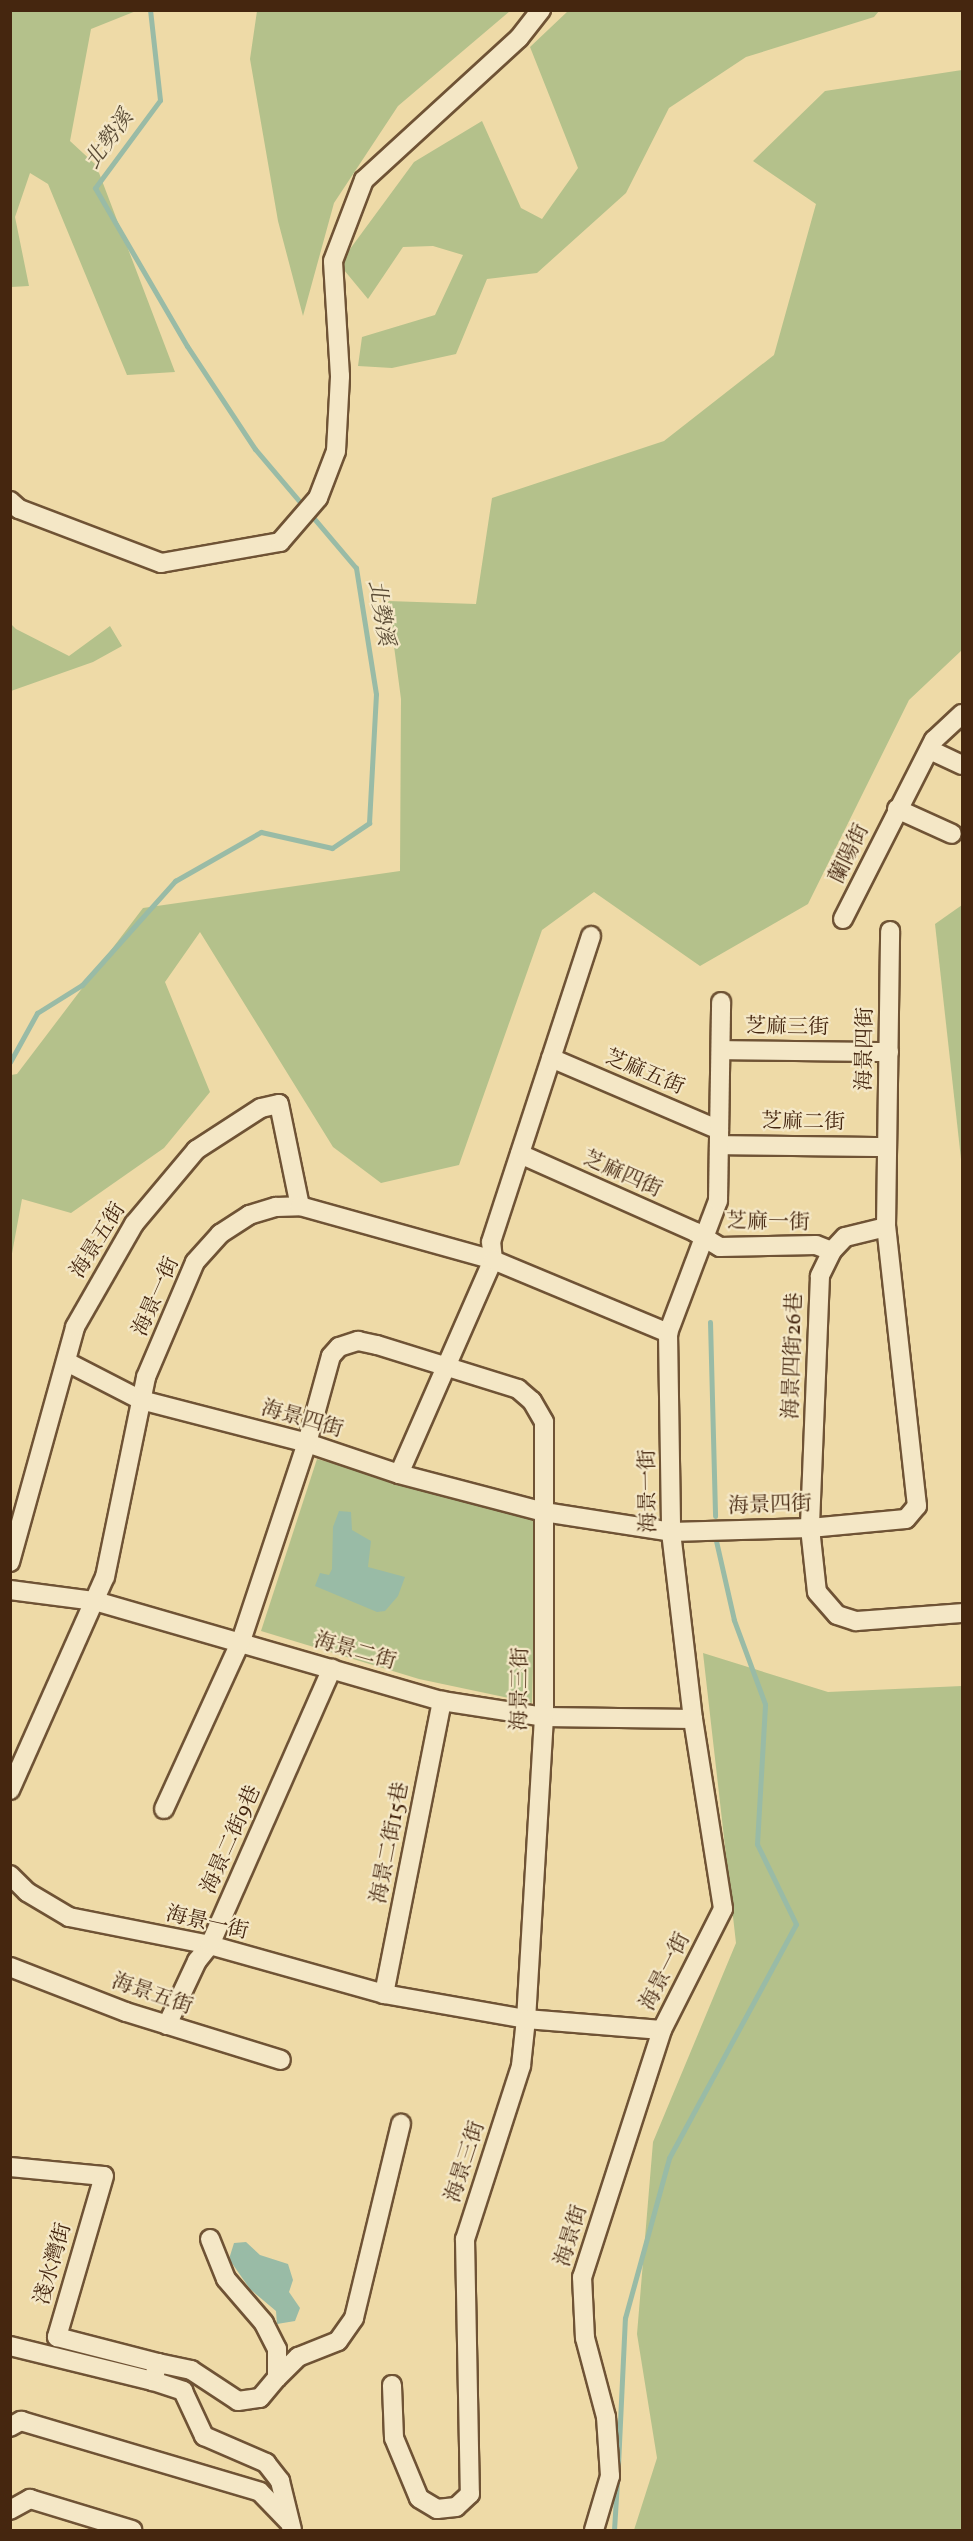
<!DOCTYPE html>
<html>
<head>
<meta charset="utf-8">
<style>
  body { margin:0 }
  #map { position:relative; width:973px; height:2541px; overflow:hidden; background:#eedaa7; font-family:Vollkorn,"Noto Serif TC",serif }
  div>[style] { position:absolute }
  .green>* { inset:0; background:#b4c18b }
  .water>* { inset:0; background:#99bba6 }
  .stream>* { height:5px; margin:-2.5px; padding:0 2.5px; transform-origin:2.5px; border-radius:2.5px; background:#99bba6 }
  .roads { filter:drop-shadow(2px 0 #6f5335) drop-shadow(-2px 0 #6f5335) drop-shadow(0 2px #6f5335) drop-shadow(0 -2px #6f5335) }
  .minor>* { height:18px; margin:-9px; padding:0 9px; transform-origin:9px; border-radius:9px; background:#f4e7c6 }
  span { translate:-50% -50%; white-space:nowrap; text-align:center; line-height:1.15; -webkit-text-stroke:4.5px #f4e7c6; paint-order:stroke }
  .street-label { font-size:21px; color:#45260f }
  .water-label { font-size:22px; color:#5a4b35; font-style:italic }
  .frame { position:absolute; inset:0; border:12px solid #45260f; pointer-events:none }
</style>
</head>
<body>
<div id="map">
  <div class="green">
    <i style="clip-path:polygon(11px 10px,136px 11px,91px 29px,70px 141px,96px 165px,175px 372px,127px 375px,48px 184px,30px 173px,15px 217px,29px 286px,11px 287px)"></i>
    <i style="clip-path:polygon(257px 11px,510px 11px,398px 106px,334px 203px,303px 316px,278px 221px,250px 59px)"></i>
    <i style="clip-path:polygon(568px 11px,879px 11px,874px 17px,746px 57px,669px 108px,626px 193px,537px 273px,487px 279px,456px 354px,392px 368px,358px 366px,362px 337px,435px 315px,463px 255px,433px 246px,403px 247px,368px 299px,339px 264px,414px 162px,482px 121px,521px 208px,542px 219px,578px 168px,530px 47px)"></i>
    <i style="clip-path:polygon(962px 70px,962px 650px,909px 700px,808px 904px,700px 966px,594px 892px,542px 930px,459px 1165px,381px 1183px,333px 1147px,200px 932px,165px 982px,210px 1092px,164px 1148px,71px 1213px,22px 1199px,11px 1259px,11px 1075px,17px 1074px,143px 908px,400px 871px,401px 699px,388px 601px,476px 604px,492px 498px,664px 441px,774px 355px,816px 204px,753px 161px,825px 91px)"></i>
    <i style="clip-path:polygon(10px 623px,16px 629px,69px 656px,110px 626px,122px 646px,93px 662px,11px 691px)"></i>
    <i style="clip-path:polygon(962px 905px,962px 1168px,935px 924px)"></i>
    <i style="clip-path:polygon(317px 1459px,537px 1520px,532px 1703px,419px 1679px,261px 1631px)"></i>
    <i style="clip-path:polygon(703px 1653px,828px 1692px,962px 1686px,962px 2530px,634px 2530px,657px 2458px,637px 2334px,653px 2142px,736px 1943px)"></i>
  </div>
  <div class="water">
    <i style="clip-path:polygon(339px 1511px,351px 1512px,352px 1530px,371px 1541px,368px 1567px,405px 1577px,398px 1596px,385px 1611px,377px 1612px,315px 1586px,320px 1573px,329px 1575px,332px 1569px,333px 1527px)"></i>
    <i style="clip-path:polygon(246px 2242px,260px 2255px,288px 2264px,293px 2280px,289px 2292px,300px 2308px,295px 2321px,277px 2324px,276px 2311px,250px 2289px,229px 2259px,234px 2243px)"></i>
  </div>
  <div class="stream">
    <i style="left:10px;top:1062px;width:56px;rotate:-61.1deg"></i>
    <i style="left:37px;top:1013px;width:53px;rotate:-31.9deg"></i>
    <i style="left:82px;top:985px;width:140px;rotate:-48.2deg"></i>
    <i style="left:175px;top:881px;width:99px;rotate:-29.7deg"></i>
    <i style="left:261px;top:832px;width:73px;rotate:12.7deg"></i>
    <i style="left:332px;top:848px;width:45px;rotate:-34deg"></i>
    <i style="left:369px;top:823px;width:129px;rotate:-86.9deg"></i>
    <i style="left:376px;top:694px;width:128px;rotate:-99deg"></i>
    <i style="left:356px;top:568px;width:156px;rotate:-130.3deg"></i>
    <i style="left:255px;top:449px;width:123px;rotate:-123.4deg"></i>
    <i style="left:187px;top:346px;width:183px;rotate:-120.2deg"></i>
    <i style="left:95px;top:188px;width:109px;rotate:-53.5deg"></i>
    <i style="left:160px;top:100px;width:91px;rotate:-96.3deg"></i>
    <i style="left:710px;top:1322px;width:194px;rotate:88.5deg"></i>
    <i style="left:618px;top:2465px;width:147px;rotate:-87.3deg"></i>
    <i style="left:625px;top:2318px;width:166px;rotate:-74.6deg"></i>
    <i style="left:669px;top:2158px;width:266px;rotate:-61.5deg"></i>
    <i style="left:796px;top:1924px;width:89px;rotate:-116deg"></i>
    <i style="left:757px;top:1844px;width:140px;rotate:-86.7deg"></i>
    <i style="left:765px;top:1704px;width:90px;rotate:-110.3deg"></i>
    <i style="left:734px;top:1620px;width:81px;rotate:-102.8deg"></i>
    <i style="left:614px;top:2530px;width:49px;rotate:-86.5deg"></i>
  </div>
  <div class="roads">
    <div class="minor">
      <i style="left:10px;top:501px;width:12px;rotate:42deg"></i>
      <i style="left:19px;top:509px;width:152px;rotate:20.8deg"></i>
      <i style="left:161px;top:563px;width:121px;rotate:-10deg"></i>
      <i style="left:280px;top:542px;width:58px;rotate:-49.2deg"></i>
      <i style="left:318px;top:498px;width:50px;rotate:-69deg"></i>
      <i style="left:336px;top:451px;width:75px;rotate:-86.9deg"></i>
      <i style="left:340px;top:376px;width:115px;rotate:-93.5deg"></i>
      <i style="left:333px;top:261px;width:87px;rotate:-69.1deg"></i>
      <i style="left:364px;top:180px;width:210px;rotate:-42.5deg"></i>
      <i style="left:519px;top:38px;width:36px;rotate:-52deg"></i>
      <i style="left:930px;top:750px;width:35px;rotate:25deg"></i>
      <i style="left:897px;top:809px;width:60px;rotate:24.4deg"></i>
      <i style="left:843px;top:919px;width:201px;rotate:-63.1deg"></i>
      <i style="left:934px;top:740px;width:38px;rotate:-43deg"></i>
      <i style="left:721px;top:1050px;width:168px;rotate:0.7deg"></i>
      <i style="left:551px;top:1058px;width:183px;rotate:23.2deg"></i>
      <i style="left:719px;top:1145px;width:168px;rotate:0.7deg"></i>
      <i style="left:520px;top:1154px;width:192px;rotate:24deg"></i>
      <i style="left:695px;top:1232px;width:29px;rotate:31deg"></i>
      <i style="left:720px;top:1247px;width:96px;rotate:-1.2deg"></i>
      <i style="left:816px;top:1245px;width:17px;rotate:21deg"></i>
      <i style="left:886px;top:1227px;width:42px;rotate:166.3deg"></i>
      <i style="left:845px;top:1237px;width:19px;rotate:133deg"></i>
      <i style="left:832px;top:1251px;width:28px;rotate:116deg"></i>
      <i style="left:820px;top:1276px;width:252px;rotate:92.3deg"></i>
      <i style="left:810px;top:1528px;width:64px;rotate:83.8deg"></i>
      <i style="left:817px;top:1592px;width:30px;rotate:49deg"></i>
      <i style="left:837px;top:1615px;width:20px;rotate:18deg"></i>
      <i style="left:856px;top:1621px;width:106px;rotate:-4.3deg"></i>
      <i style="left:668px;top:1333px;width:141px;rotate:-69.3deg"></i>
      <i style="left:718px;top:1201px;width:199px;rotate:-89.1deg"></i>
      <i style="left:67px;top:1362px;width:83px;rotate:27.2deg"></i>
      <i style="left:141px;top:1400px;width:171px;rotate:14.5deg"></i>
      <i style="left:307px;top:1443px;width:97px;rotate:18.6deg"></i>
      <i style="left:399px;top:1474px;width:150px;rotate:14.7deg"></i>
      <i style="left:544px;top:1512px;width:129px;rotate:8.9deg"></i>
      <i style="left:671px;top:1532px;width:139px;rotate:-1.6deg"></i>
      <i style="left:810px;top:1528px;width:96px;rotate:-5.4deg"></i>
      <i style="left:906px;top:1519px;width:17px;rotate:-50deg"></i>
      <i style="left:917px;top:1506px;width:281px;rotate:-96.3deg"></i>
      <i style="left:886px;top:1227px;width:296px;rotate:-89.2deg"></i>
      <i style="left:399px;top:1474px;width:234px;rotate:-66.3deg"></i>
      <i style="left:493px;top:1260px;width:18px;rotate:-96deg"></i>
      <i style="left:491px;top:1242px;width:322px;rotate:-71.9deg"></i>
      <i style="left:10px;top:1562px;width:244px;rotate:-74.5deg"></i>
      <i style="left:75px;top:1327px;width:119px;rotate:-60.2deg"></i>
      <i style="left:134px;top:1224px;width:97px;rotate:-50deg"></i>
      <i style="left:196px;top:1150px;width:77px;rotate:-32.9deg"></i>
      <i style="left:261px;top:1108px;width:18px;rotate:-13deg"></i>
      <i style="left:279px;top:1104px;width:104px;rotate:78.4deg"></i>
      <i style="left:10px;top:1590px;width:86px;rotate:7.4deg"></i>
      <i style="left:95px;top:1601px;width:361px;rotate:16.1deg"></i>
      <i style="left:442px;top:1701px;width:103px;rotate:8.9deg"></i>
      <i style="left:544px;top:1717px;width:149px;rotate:0.8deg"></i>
      <i style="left:10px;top:1790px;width:233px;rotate:-66deg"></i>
      <i style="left:105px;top:1577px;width:204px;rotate:-78.4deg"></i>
      <i style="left:146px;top:1377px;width:125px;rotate:-66.9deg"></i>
      <i style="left:195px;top:1262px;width:38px;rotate:-48deg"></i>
      <i style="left:220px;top:1234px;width:35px;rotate:-33deg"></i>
      <i style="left:249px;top:1215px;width:28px;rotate:-17deg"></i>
      <i style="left:276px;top:1207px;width:24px;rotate:-2deg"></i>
      <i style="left:300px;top:1206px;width:200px;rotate:15.6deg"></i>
      <i style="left:493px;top:1260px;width:190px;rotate:22.6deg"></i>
      <i style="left:668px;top:1333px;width:199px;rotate:89.1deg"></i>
      <i style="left:671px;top:1532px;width:188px;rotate:83.3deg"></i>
      <i style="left:693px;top:1719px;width:192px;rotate:81deg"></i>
      <i style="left:723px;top:1909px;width:136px;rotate:116.8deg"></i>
      <i style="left:662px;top:2030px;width:260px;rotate:107.9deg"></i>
      <i style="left:582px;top:2277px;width:61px;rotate:87.2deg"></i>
      <i style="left:585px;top:2338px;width:82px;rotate:75.1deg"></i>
      <i style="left:606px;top:2417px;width:59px;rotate:86.1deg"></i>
      <i style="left:610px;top:2476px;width:56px;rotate:106.5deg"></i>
      <i style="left:164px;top:1809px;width:185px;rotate:-65.4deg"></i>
      <i style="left:241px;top:1641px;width:209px;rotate:-71.6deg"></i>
      <i style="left:307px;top:1443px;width:90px;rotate:-74.6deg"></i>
      <i style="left:331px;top:1356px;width:12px;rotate:-48deg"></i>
      <i style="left:339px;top:1347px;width:20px;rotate:-18deg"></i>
      <i style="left:358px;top:1341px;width:19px;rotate:12deg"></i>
      <i style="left:377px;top:1345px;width:148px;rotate:17.3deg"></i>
      <i style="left:518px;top:1389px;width:18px;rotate:41deg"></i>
      <i style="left:532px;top:1401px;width:24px;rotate:60deg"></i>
      <i style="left:544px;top:1422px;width:295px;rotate:90deg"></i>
      <i style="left:544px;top:1717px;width:303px;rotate:93.4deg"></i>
      <i style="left:526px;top:2019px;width:47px;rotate:96.1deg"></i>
      <i style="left:521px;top:2066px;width:182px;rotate:107.9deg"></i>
      <i style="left:465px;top:2239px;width:255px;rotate:88.9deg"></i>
      <i style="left:470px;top:2494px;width:19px;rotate:137deg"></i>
      <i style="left:456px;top:2507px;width:19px;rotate:174deg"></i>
      <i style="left:437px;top:2509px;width:21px;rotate:-149deg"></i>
      <i style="left:419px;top:2498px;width:65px;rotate:-112.6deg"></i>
      <i style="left:394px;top:2438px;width:53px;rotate:-92.2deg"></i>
      <i style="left:10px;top:1875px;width:24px;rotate:45deg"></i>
      <i style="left:27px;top:1892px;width:49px;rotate:30.8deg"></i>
      <i style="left:69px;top:1917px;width:144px;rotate:11.2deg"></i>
      <i style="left:210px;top:1945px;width:181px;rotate:15.7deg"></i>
      <i style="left:384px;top:1994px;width:144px;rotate:10deg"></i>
      <i style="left:526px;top:2019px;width:136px;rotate:4.6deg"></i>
      <i style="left:10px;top:1967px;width:124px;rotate:21.2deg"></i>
      <i style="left:126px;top:2012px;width:162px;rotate:17.2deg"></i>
      <i style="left:384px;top:1994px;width:299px;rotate:-78.8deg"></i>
      <i style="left:167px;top:2025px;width:71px;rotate:-64.9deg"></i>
      <i style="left:197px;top:1961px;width:21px;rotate:-51deg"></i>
      <i style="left:210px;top:1945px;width:302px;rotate:-66.2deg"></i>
      <i style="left:10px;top:2167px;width:94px;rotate:5.5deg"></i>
      <i style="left:104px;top:2176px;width:168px;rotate:106.3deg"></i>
      <i style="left:57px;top:2337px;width:104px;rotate:14.4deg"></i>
      <i style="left:158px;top:2363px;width:19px;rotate:106deg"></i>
      <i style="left:153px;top:2381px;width:32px;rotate:18deg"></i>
      <i style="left:183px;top:2391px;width:50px;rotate:65deg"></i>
      <i style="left:204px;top:2436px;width:68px;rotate:23.5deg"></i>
      <i style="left:266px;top:2463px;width:23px;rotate:52deg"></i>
      <i style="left:280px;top:2481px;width:50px;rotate:76.2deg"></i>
      <i style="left:10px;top:2346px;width:147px;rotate:13.8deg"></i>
      <i style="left:158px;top:2363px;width:34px;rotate:12deg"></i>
      <i style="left:191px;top:2370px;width:56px;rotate:33.4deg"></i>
      <i style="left:238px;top:2401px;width:22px;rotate:-8deg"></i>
      <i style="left:260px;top:2398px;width:26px;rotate:-50deg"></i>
      <i style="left:277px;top:2378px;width:29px;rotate:-90deg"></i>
      <i style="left:277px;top:2349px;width:29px;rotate:-117deg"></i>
      <i style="left:264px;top:2323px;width:58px;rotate:-130.8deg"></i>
      <i style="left:226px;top:2279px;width:43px;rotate:-111.8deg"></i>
      <i style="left:277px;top:2378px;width:30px;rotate:-45deg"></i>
      <i style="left:298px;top:2357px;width:43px;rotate:-21.8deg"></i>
      <i style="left:338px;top:2341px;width:28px;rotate:-55deg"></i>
      <i style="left:354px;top:2318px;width:200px;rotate:-76.4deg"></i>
      <i style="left:10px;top:2427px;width:13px;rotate:-29deg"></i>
      <i style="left:21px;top:2421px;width:249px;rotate:16.5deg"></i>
      <i style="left:260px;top:2492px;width:43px;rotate:45.9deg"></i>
      <i style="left:10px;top:2510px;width:23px;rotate:-29deg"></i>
      <i style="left:30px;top:2499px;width:107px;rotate:16.9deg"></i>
    </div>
  </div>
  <div class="street-label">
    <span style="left:850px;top:854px;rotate:-64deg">蘭陽街</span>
    <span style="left:787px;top:1028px;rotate:1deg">芝麻三街</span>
    <span style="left:866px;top:1049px;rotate:-89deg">海景四街</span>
    <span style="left:644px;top:1073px;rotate:23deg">芝麻五街</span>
    <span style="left:803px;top:1123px;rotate:1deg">芝麻二街</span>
    <span style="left:622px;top:1175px;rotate:24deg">芝麻四街</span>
    <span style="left:768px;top:1223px;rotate:1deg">芝麻一街</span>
    <span style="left:99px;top:1241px;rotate:-58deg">海景五街</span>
    <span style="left:157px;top:1297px;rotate:-66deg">海景一街</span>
    <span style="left:794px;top:1356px;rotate:-88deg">海景四街26巷</span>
    <span style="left:302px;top:1420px;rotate:16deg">海景四街</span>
    <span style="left:649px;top:1491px;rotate:-91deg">海景一街</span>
    <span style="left:770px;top:1506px;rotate:-2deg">海景四街</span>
    <span style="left:355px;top:1652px;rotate:16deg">海景二街</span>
    <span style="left:521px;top:1689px;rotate:-89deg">海景三街</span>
    <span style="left:232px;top:1840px;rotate:-66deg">海景二街9巷</span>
    <span style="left:391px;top:1843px;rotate:-79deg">海景二街15巷</span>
    <span style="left:207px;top:1924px;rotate:13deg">海景一街</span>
    <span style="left:666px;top:1972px;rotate:-63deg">海景一街</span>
    <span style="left:152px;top:1995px;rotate:19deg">海景五街</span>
    <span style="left:466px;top:2162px;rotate:-72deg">海景三街</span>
    <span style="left:572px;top:2236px;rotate:-73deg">海景街</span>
    <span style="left:54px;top:2264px;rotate:-74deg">淺水灣街</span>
  </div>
  <div class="water-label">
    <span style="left:110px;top:140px;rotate:-54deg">北勢溪</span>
    <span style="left:380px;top:613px;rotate:81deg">北勢溪</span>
  </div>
  <div class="frame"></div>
</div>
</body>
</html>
